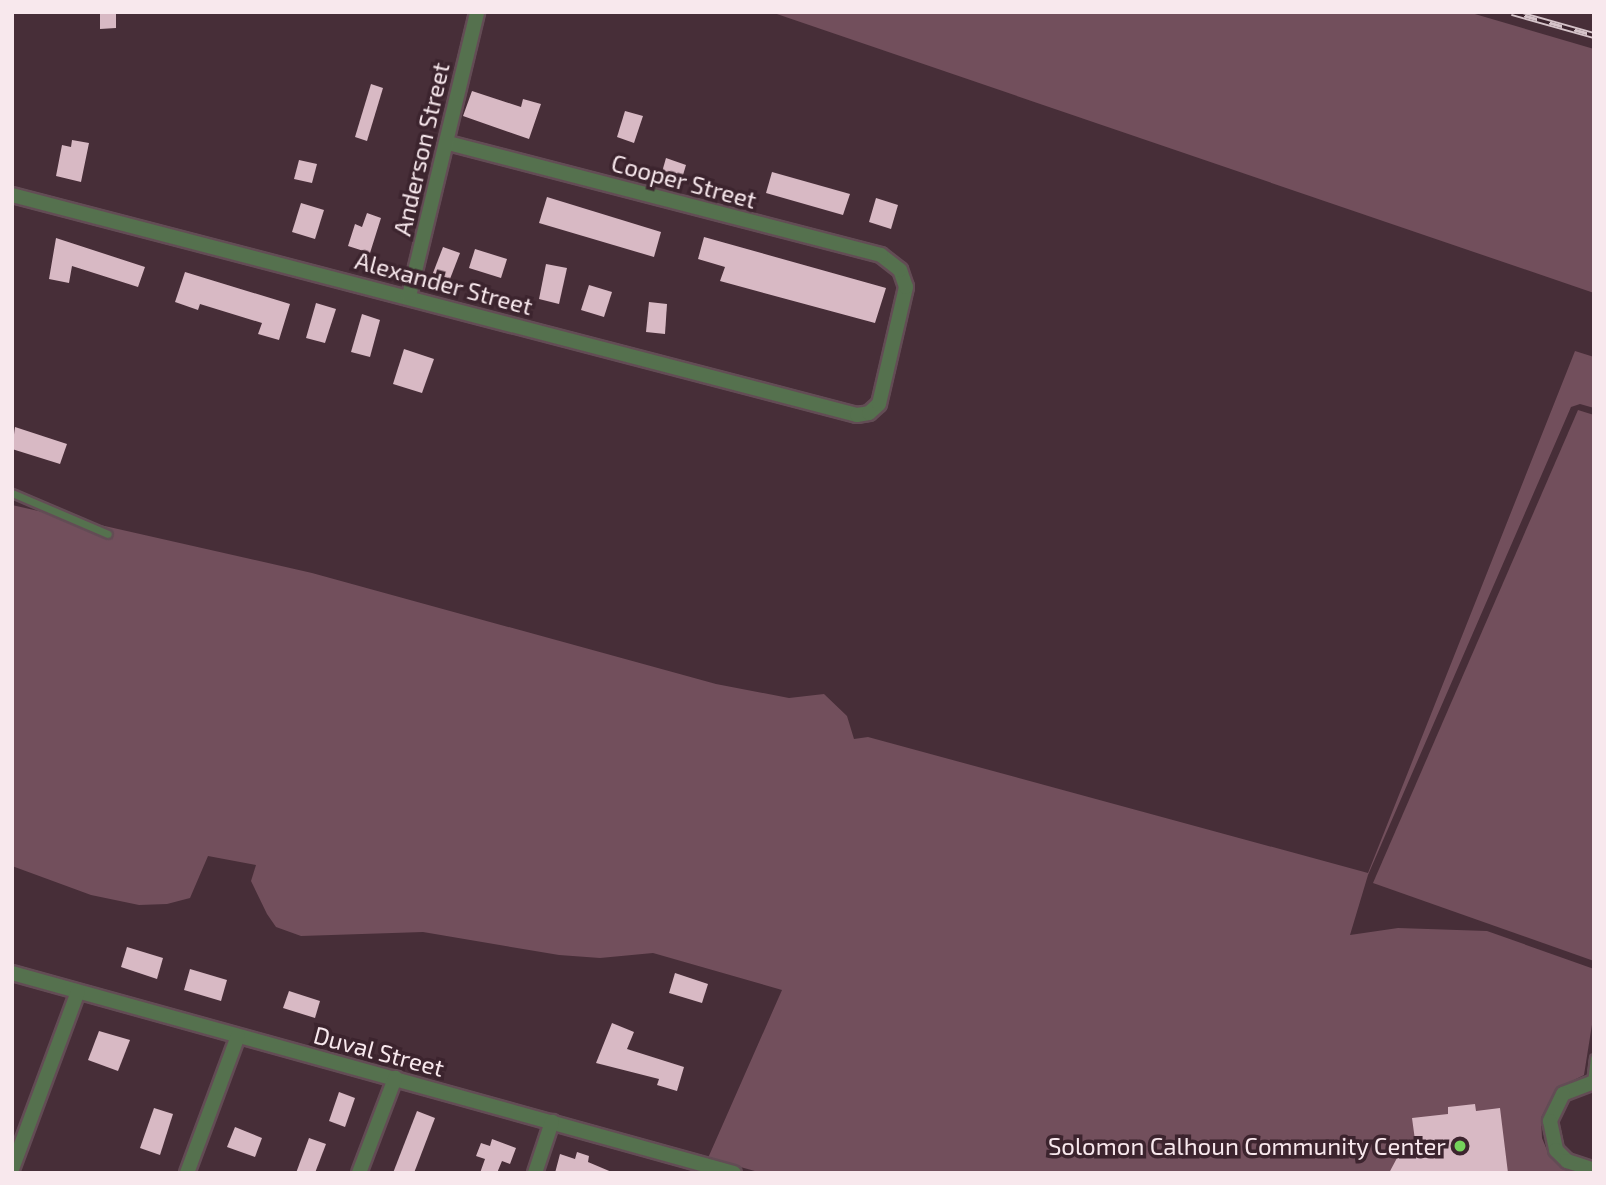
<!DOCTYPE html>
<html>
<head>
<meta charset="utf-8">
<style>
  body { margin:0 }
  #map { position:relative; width:1606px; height:1185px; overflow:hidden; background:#472e38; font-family:"Exo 2",sans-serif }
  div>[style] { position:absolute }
  .green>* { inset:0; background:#724f5c }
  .building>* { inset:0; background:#d8b9c4 }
  .roads { filter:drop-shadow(2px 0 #634c55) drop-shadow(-2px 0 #634c55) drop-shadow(0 2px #634c55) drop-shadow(0 -2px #634c55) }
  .service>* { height:7px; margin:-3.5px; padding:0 3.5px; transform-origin:3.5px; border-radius:3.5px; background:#55714e }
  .minor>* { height:14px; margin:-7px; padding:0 7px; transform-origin:7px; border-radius:7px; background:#55714e }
  .rail>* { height:7px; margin-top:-3.5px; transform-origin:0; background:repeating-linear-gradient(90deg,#3c242e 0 13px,#d5c3c9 0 26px); box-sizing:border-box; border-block:2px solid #d5c3c9 }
  .dots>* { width:19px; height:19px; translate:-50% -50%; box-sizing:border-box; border:4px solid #3c242e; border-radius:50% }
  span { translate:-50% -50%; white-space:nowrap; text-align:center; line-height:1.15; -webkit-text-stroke:7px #3c242e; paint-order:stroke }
  .street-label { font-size:24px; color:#f8e8ed }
  .poi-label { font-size:24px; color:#f8e8ed }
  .right { translate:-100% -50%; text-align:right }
  .frame { position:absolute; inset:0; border:14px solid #f8e8ed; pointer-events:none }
</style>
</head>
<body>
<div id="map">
  <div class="green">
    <i style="clip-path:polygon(771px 12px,1468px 12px,1594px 49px,1594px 293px)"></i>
    <i style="clip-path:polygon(1575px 351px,1594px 357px,1594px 408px,1580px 404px,1571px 407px,1368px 875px,1350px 935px,1398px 928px,1487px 931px,1594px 969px,1594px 1012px,1584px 1075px,1556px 1089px,1541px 1118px,1542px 1138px,1549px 1155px,1572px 1173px,762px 1173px,708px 1158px,782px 990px,653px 953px,600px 958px,559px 955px,423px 932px,301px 936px,276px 927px,267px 914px,251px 881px,256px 865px,208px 856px,190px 898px,167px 904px,139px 905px,91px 895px,12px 866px,12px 505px,312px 573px,716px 684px,789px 698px,824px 694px,847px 716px,854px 739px,868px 737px,1368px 873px)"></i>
    <i style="clip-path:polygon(1578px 410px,1594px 415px,1594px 961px,1373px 883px)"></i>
  </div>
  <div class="building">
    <i style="clip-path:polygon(100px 12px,116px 12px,116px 28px,100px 29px)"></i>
    <i style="clip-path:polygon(371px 84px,383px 88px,367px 141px,355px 137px)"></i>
    <i style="clip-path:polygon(472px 91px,521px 107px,523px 99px,541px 104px,529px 139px,463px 116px)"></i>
    <i style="clip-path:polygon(625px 111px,643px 116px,634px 143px,617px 137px)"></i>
    <i style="clip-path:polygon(72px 140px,89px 143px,81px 182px,56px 176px,62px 145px,71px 147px)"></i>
    <i style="clip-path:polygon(666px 158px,686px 165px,680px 185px,660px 179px)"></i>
    <i style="clip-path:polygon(299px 160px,317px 164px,312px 183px,294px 179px)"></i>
    <i style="clip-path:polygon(772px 172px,850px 194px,843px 215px,766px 193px)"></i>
    <i style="clip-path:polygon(547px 197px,661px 232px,654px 257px,539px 223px)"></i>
    <i style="clip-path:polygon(876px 198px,898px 205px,891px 229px,869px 222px)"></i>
    <i style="clip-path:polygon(301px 203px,324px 210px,315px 239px,292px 232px)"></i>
    <i style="clip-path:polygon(367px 213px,381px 218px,370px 253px,348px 246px,355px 224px,362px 227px)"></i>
    <i style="clip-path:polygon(704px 237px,886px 288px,875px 323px,720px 281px,725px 267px,698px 259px)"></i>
    <i style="clip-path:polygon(56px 238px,145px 267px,138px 287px,72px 266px,69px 283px,49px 279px)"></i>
    <i style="clip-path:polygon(443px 247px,460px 253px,450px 279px,433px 273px)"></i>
    <i style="clip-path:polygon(475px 249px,507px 259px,501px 278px,469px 268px)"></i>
    <i style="clip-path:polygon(546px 264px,567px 268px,559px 304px,539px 299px)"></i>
    <i style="clip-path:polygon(185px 272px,290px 304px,279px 340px,258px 334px,262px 323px,200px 304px,198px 310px,175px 302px)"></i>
    <i style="clip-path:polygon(589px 285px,612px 292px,604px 317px,581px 310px)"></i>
    <i style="clip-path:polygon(649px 302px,667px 304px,665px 334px,646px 332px)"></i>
    <i style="clip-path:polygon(316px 303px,336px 309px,325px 343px,306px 338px)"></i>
    <i style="clip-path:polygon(362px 314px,380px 320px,370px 357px,351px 352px)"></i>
    <i style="clip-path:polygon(404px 349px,434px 359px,422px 393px,393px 384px)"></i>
    <i style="clip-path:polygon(15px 427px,67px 444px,60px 464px,12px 449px)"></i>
    <i style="clip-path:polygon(127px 947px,163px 958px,157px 979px,121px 967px)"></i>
    <i style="clip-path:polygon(190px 969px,227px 980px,221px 1001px,184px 990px)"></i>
    <i style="clip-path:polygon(675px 973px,708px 984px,702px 1003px,669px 993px)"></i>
    <i style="clip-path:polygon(289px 991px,320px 1001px,315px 1018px,283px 1008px)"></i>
    <i style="clip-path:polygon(612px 1023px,634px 1032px,627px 1049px,684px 1067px,677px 1091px,657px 1085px,659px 1079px,596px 1063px)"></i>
    <i style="clip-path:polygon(99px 1031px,130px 1040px,118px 1071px,88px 1060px)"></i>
    <i style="clip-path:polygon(339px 1092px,355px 1098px,345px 1127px,329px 1121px)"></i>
    <i style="clip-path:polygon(1475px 1104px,1476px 1111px,1500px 1108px,1508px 1173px,1389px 1173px,1397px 1158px,1417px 1155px,1412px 1118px,1448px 1114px,1448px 1107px)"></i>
    <i style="clip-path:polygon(154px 1108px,173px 1114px,160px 1155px,140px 1148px)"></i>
    <i style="clip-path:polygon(417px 1111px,435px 1118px,414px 1173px,393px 1173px)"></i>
    <i style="clip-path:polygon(235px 1127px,262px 1138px,255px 1157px,227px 1147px)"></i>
    <i style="clip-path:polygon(309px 1138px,326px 1144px,315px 1173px,296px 1173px)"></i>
    <i style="clip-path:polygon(492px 1139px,516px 1148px,510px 1164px,502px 1161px,497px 1173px,480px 1173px,485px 1159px,476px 1156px,481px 1143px,490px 1146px)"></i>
    <i style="clip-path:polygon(577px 1152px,589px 1156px,588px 1162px,614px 1173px,555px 1173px,560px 1154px,575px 1159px)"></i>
  </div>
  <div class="roads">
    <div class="service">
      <i style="left:12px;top:493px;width:104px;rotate:23.1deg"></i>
      <i style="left:1591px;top:1082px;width:24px;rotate:-83deg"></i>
    </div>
    <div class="minor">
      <i style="left:12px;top:195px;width:873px;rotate:14.59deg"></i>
      <i style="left:857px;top:415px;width:12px;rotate:-9deg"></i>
      <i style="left:869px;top:413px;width:13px;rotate:-42deg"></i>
      <i style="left:879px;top:404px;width:120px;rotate:-77deg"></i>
      <i style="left:906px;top:287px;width:18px;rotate:-109deg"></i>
      <i style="left:900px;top:270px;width:24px;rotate:-142deg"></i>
      <i style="left:881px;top:255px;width:448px;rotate:-165.5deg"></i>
      <i style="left:409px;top:296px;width:292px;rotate:-76.5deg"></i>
      <i style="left:12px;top:973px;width:749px;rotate:15.48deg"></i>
      <i style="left:1594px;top:1082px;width:33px;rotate:159deg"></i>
      <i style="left:1563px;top:1094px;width:30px;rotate:116deg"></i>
      <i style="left:1550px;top:1121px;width:30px;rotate:78deg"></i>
      <i style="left:1556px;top:1150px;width:16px;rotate:45deg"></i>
      <i style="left:1567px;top:1161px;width:28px;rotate:18deg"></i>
      <i style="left:12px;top:1169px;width:189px;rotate:-69.6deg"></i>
      <i style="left:187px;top:1173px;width:146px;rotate:-69.6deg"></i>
      <i style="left:359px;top:1173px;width:102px;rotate:-69.2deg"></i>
      <i style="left:535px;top:1173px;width:54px;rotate:-71.6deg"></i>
    </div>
  </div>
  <div class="rail">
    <i style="left:1512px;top:12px;width:85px;rotate:15.7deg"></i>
  </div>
  <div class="dots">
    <i style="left:1460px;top:1146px;background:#75d25b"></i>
  </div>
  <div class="street-label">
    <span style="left:421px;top:149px;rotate:-77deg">Anderson Street</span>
    <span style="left:684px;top:181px;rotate:15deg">Cooper Street</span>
    <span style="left:444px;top:283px;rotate:15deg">Alexander Street</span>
    <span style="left:379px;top:1051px;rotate:15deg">Duval Street</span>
  </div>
  <div class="poi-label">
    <span class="right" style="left:1446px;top:1146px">Solomon Calhoun Community Center</span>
  </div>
  <div class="frame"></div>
</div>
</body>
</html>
